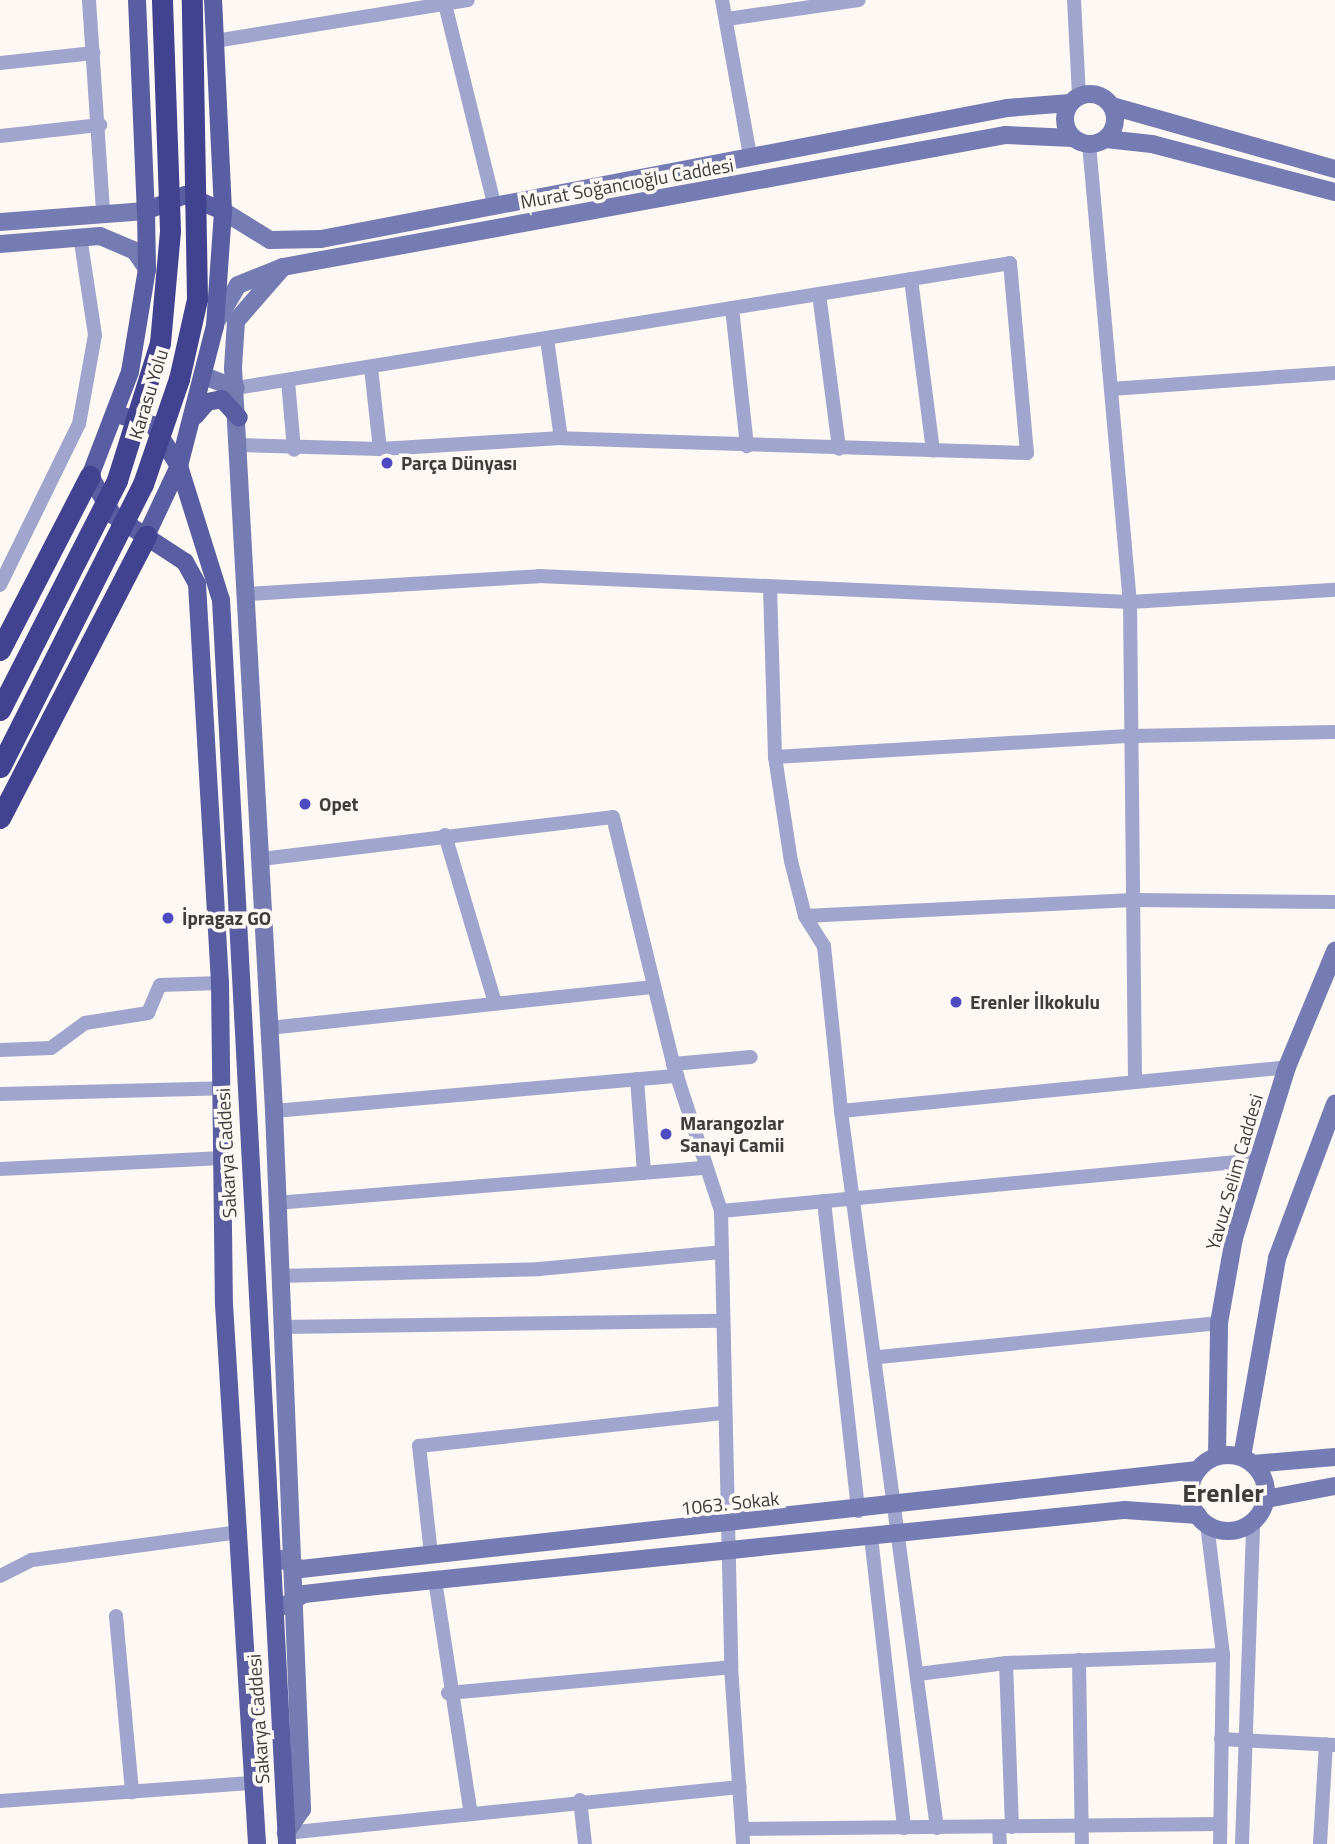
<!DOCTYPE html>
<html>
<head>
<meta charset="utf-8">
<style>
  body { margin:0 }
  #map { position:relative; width:1335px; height:1844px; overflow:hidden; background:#fdf8f3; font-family:"Titillium Web",sans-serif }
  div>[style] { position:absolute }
  .street>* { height:14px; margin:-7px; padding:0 7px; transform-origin:7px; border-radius:7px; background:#9fa5cc }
  .secondary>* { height:18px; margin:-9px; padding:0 9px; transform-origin:9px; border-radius:9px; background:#757cb3 }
  .secondary>.ring { margin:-9px; padding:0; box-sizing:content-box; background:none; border:18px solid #757cb3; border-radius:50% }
  .primary>* { height:18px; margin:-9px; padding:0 9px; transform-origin:9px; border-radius:9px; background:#585ea1 }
  .highway>* { height:21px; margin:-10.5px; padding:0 10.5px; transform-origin:10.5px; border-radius:10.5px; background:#414390 }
  .dots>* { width:19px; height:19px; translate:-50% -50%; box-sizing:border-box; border:4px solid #fdf8f3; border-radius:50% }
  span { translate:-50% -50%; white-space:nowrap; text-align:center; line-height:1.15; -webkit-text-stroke:7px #fdf8f3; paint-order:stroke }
  .street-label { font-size:19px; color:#3e3d3b }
  .poi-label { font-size:19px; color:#3e3d3b; font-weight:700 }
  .left { translate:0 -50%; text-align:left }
  .district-label { font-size:26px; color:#3e3d3b; font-weight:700 }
</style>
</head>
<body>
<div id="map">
  <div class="street">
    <i style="left:89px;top:0;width:210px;rotate:86.2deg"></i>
    <i style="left:444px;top:0;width:209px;rotate:76.2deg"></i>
    <i style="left:722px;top:0;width:158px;rotate:79.8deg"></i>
    <i style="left:1074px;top:0;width:96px;rotate:87deg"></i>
    <i style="left:727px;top:19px;width:133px;rotate:-8.2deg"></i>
    <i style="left:215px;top:41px;width:256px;rotate:-9.2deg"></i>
    <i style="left:0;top:63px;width:94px;rotate:-6.1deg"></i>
    <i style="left:0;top:136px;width:101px;rotate:-6.3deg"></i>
    <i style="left:1089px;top:144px;width:460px;rotate:84.9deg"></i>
    <i style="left:1130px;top:602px;width:478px;rotate:89.4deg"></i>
    <i style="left:911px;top:279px;width:173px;rotate:82.7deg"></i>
    <i style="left:819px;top:294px;width:156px;rotate:82.6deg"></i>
    <i style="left:732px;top:308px;width:139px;rotate:83.8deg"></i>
    <i style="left:547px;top:339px;width:100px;rotate:82deg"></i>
    <i style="left:371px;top:368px;width:81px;rotate:83.7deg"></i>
    <i style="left:288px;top:381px;width:69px;rotate:85deg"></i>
    <i style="left:236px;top:388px;width:784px;rotate:-9.17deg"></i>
    <i style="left:1010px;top:263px;width:191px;rotate:84.9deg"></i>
    <i style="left:1027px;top:453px;width:466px;rotate:-178.2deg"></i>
    <i style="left:561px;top:438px;width:181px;rotate:176.5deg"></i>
    <i style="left:380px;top:449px;width:140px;rotate:-178.4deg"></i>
    <i style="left:1111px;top:389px;width:225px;rotate:-4.1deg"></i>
    <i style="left:0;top:585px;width:179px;rotate:-63.9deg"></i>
    <i style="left:79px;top:424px;width:90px;rotate:-79.8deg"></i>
    <i style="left:95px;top:335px;width:100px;rotate:-98.6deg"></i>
    <i style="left:770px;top:587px;width:170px;rotate:88.3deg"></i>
    <i style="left:775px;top:757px;width:105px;rotate:81.3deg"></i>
    <i style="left:791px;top:861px;width:57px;rotate:75.7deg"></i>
    <i style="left:805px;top:916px;width:36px;rotate:58deg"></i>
    <i style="left:824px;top:946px;width:166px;rotate:84.1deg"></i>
    <i style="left:248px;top:594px;width:292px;rotate:-3.5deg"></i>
    <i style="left:539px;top:576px;width:592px;rotate:2.52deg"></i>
    <i style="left:1130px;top:602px;width:205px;rotate:-3.4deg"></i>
    <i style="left:775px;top:757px;width:357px;rotate:-3.4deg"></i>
    <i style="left:1131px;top:736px;width:204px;rotate:-1.1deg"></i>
    <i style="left:445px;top:835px;width:175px;rotate:73.4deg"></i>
    <i style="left:261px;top:859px;width:354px;rotate:-6.8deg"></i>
    <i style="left:613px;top:817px;width:254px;rotate:76.3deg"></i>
    <i style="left:673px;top:1064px;width:155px;rotate:71.9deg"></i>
    <i style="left:721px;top:1211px;width:456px;rotate:88.7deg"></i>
    <i style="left:731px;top:1667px;width:177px;rotate:86.1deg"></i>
    <i style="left:805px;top:916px;width:328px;rotate:-2.8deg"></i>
    <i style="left:1133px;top:900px;width:202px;rotate:0.6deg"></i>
    <i style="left:269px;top:1028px;width:387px;rotate:-6.1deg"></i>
    <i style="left:0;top:1050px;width:51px;rotate:-2.2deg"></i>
    <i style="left:51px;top:1048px;width:42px;rotate:-36.3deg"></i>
    <i style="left:85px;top:1023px;width:64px;rotate:-9deg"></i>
    <i style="left:148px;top:1013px;width:30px;rotate:-67deg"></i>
    <i style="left:160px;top:985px;width:60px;rotate:-1.9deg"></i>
    <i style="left:673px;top:1064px;width:78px;rotate:-5.1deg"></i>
    <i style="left:637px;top:1079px;width:94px;rotate:85.7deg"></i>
    <i style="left:0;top:1094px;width:223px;rotate:-1.5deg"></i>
    <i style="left:274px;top:1111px;width:405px;rotate:-5deg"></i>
    <i style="left:0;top:1169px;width:223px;rotate:-2.8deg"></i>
    <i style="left:824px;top:1201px;width:312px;rotate:83.7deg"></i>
    <i style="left:276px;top:1203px;width:428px;rotate:-4.7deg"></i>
    <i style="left:721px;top:1211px;width:539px;rotate:-5.43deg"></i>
    <i style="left:279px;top:1276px;width:260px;rotate:-1.5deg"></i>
    <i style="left:539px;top:1269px;width:183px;rotate:-5.3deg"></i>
    <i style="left:282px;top:1327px;width:441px;rotate:-0.8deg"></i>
    <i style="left:879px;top:1357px;width:342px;rotate:-5.7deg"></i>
    <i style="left:1207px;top:1524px;width:132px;rotate:83deg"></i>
    <i style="left:1223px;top:1655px;width:189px;rotate:90.9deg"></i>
    <i style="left:871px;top:1537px;width:293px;rotate:83.5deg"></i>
    <i style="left:431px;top:1554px;width:109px;rotate:-96.3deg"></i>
    <i style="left:419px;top:1446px;width:308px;rotate:-6.2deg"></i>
    <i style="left:0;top:1576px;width:36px;rotate:-27deg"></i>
    <i style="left:32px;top:1560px;width:209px;rotate:-7.7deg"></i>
    <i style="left:435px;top:1580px;width:233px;rotate:81.3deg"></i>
    <i style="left:116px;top:1616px;width:177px;rotate:84.8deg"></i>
    <i style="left:1079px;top:1660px;width:184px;rotate:89.1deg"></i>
    <i style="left:1006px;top:1663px;width:164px;rotate:87.9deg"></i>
    <i style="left:918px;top:1674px;width:89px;rotate:-7.1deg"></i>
    <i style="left:1006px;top:1663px;width:217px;rotate:-2.1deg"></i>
    <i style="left:448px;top:1693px;width:284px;rotate:-5.2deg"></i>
    <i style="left:1221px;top:1739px;width:114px;rotate:3deg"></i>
    <i style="left:580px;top:1800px;width:44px;rotate:83.5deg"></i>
    <i style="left:0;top:1801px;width:254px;rotate:-4.1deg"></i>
    <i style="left:999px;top:1827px;width:17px;rotate:87deg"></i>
    <i style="left:937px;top:1828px;width:723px;rotate:-97.63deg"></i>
    <i style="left:841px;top:1111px;width:448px;rotate:-5.6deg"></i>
    <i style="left:742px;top:1829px;width:478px;rotate:-0.6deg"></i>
    <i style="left:286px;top:1833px;width:456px;rotate:-5.8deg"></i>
    <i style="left:1242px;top:1844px;width:322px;rotate:-88deg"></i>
    <i style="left:1320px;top:1844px;width:100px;rotate:-86.6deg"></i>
  </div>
  <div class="secondary">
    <i class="ring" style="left:1065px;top:94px;width:32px;height:32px"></i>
    <i style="left:1112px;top:106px;width:232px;rotate:15.8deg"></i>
    <i style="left:1106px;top:139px;width:46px;rotate:6.2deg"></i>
    <i style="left:1152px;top:144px;width:189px;rotate:14.7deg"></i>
    <i style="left:223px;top:211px;width:55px;rotate:31.7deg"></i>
    <i style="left:270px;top:240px;width:51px;rotate:-1.1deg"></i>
    <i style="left:321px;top:239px;width:698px;rotate:-10.81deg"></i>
    <i style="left:1007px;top:108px;width:63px;rotate:-4.5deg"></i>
    <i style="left:0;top:222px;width:146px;rotate:-4.3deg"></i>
    <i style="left:0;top:244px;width:100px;rotate:-4.6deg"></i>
    <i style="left:100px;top:236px;width:38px;rotate:23deg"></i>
    <i style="left:135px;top:251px;width:22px;rotate:56deg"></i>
    <i style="left:283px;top:267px;width:72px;rotate:131deg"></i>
    <i style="left:236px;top:321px;width:47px;rotate:93.7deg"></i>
    <i style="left:233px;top:368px;width:744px;rotate:86.84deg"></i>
    <i style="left:274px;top:1111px;width:699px;rotate:87.7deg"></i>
    <i style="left:302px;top:1809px;width:29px;rotate:124deg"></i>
    <i style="left:216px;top:322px;width:43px;rotate:-59.3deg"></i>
    <i style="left:238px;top:285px;width:48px;rotate:-21.8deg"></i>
    <i style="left:283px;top:267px;width:735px;rotate:-10.35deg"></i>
    <i style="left:1006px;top:135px;width:67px;rotate:2.6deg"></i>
    <i style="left:204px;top:376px;width:34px;rotate:21deg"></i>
    <i class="ring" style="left:1190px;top:1455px;width:58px;height:58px"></i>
    <i style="left:1217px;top:1456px;width:133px;rotate:-89.1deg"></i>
    <i style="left:1219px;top:1323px;width:86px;rotate:-80deg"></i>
    <i style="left:1234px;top:1238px;width:179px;rotate:-72.8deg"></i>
    <i style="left:1287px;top:1067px;width:126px;rotate:-67.5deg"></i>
    <i style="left:1242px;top:1457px;width:202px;rotate:-80deg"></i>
    <i style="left:1277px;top:1258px;width:165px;rotate:-69.4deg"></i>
    <i style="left:1253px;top:1464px;width:82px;rotate:-4.9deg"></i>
    <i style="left:1266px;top:1499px;width:70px;rotate:-10.7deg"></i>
    <i style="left:281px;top:1559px;width:22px;rotate:27deg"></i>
    <i style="left:301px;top:1569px;width:902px;rotate:-6.3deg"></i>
    <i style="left:284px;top:1606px;width:23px;rotate:-31deg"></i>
    <i style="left:304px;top:1594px;width:82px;rotate:-6.3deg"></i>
    <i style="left:386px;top:1585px;width:743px;rotate:-5.8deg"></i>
    <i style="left:1125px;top:1510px;width:73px;rotate:3.9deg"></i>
  </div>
  <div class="primary">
    <i style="left:137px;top:0;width:211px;rotate:87.6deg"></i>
    <i style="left:223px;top:211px;width:41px;rotate:-157.2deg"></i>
    <i style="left:185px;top:195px;width:42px;rotate:157.7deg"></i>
    <i style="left:146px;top:211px;width:58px;rotate:89deg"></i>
    <i style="left:147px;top:269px;width:104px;rotate:99.4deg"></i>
    <i style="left:130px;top:372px;width:111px;rotate:111deg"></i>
    <i style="left:90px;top:476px;width:45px;rotate:59.5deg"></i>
    <i style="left:113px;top:515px;width:86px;rotate:33.1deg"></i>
    <i style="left:185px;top:562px;width:25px;rotate:61deg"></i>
    <i style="left:197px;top:584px;width:400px;rotate:86.7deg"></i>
    <i style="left:220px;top:983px;width:321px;rotate:89.3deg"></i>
    <i style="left:224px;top:1304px;width:541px;rotate:86.5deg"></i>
    <i style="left:123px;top:416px;width:31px;rotate:17deg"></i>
    <i style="left:153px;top:425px;width:49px;rotate:57.6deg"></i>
    <i style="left:179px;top:466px;width:140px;rotate:72.6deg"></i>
    <i style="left:221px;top:600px;width:1246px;rotate:86.96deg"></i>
    <i style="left:195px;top:416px;width:18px;rotate:-49deg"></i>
    <i style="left:207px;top:402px;width:15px;rotate:-11deg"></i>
    <i style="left:222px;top:399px;width:25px;rotate:48deg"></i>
    <i style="left:146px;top:536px;width:77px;rotate:-64.8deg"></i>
    <i style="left:179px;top:466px;width:145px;rotate:-75.6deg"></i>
    <i style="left:215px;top:326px;width:115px;rotate:-86deg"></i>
    <i style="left:223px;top:211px;width:211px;rotate:-92.7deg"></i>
  </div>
  <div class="highway">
    <i style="left:0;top:650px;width:196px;rotate:-62.7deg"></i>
    <i style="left:0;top:710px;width:258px;rotate:-63deg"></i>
    <i style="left:117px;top:480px;width:144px;rotate:-72.6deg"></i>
    <i style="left:160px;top:343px;width:113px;rotate:-84.9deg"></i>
    <i style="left:170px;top:230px;width:230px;rotate:-92deg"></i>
    <i style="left:0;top:767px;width:317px;rotate:-63.2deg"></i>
    <i style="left:143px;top:484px;width:111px;rotate:-71.1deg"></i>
    <i style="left:179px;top:379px;width:82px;rotate:-77.3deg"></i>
    <i style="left:197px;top:299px;width:299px;rotate:-91deg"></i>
    <i style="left:0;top:818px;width:318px;rotate:-62.6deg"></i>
  </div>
  <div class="dots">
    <i style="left:387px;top:463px;background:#4e4bc2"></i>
    <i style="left:305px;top:804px;background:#4e4bc2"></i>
    <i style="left:168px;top:918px;background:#4e4bc2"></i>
    <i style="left:956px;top:1002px;background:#4e4bc2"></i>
    <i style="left:666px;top:1134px;background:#4e4bc2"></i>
  </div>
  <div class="street-label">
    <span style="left:627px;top:183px;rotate:-10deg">Murat Soğancıoğlu Caddesi</span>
    <span style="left:148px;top:394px;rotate:-73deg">Karasu Yolu</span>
    <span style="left:226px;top:1153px;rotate:-93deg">Sakarya Caddesi</span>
    <span style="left:1234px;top:1172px;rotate:-74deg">Yavuz Selim Caddesi</span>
    <span style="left:730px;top:1503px;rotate:-6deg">1063. Sokak</span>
    <span style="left:258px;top:1719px;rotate:-94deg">Sakarya Caddesi</span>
  </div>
  <div class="poi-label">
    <span class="left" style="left:401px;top:463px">Parça Dünyası</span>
    <span class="left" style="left:319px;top:804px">Opet</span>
    <span class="left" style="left:182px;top:918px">İpragaz GO</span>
    <span class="left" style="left:970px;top:1002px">Erenler İlkokulu</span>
    <span class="left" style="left:680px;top:1134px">Marangozlar<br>Sanayi Camii</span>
  </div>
  <div class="district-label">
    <span style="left:1223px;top:1493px">Erenler</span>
  </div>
</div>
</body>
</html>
